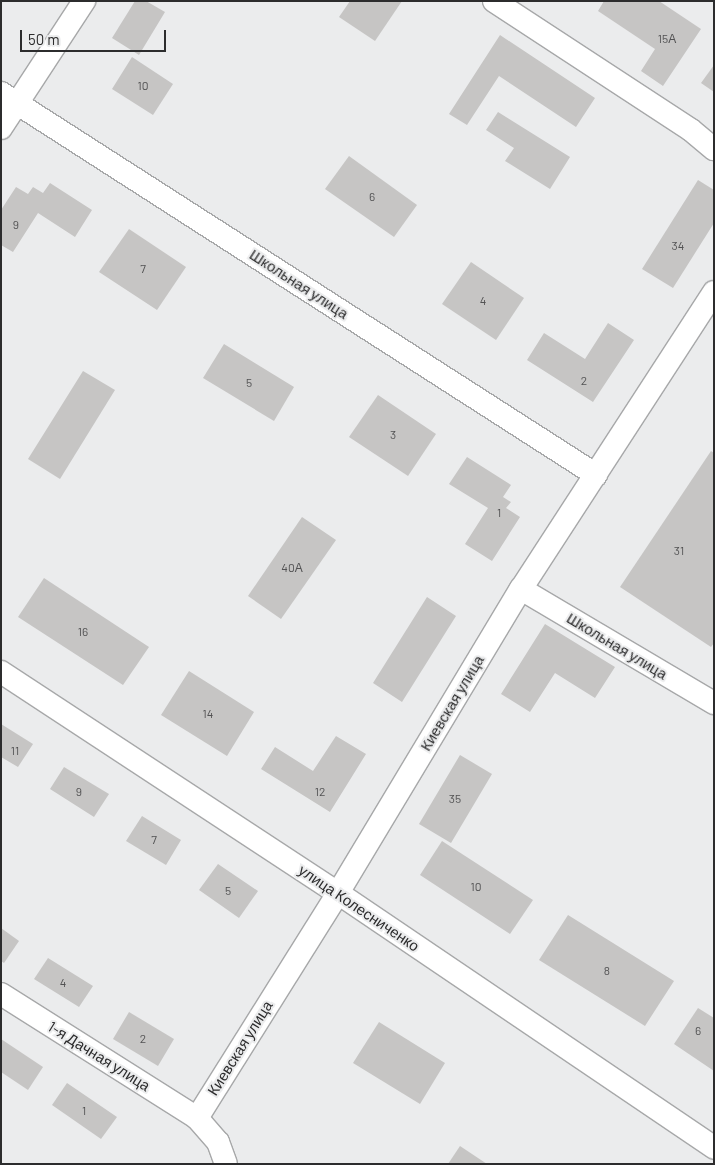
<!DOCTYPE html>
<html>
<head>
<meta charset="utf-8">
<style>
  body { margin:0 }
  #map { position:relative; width:715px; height:1165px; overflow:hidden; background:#ebeced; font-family:Barlow,sans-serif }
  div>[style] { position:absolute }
  .building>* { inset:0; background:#c6c5c4 }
  .roads { filter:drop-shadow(1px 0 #a7a8a9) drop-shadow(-1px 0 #a7a8a9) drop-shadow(0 1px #a7a8a9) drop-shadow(0 -1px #a7a8a9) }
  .minor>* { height:22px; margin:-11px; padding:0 11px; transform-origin:11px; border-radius:11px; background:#fff }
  span { translate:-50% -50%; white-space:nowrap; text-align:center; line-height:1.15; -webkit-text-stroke:4px #ebeced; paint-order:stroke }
  .number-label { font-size:12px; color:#525253 }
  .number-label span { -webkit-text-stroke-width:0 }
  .street-label { font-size:15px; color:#2c2c2d }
  .frame { position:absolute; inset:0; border:2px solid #2c2c2d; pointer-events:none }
  .scale { position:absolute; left:20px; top:30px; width:146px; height:22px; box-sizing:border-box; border:2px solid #2c2c2d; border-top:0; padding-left:6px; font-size:15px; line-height:18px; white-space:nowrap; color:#2c2c2d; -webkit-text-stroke:4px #ebeced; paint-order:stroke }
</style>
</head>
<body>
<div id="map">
  <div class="building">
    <i style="clip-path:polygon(135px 1px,146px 1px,165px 12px,139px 55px,112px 38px)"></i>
    <i style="clip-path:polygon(350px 1px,402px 1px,375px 41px,339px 17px)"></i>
    <i style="clip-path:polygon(604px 1px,659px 1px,701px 29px,663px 86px,641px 71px,655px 49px,598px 11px)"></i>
    <i style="clip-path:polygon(500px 35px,595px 98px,576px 127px,499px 76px,467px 125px,449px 114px)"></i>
    <i style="clip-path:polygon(132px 57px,173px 84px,153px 115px,112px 89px)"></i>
    <i style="clip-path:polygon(714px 65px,714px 92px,701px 83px)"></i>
    <i style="clip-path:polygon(498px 112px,570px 157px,550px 189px,505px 161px,514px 148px,486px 130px)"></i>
    <i style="clip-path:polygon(349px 156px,417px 205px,394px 237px,325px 189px)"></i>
    <i style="clip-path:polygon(698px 180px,714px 190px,714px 223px,673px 288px,642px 269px)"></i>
    <i style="clip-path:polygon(50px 183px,92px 210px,75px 237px,38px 213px,13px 252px,1px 245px,1px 210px,16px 187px,28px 194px,33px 187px,43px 193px)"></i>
    <i style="clip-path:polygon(129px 229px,186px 267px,157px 310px,99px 272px)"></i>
    <i style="clip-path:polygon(471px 262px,524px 298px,496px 340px,442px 304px)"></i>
    <i style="clip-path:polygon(608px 323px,634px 340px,593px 402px,527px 360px,544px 333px,585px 359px)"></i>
    <i style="clip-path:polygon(224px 344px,294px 387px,274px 421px,203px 378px)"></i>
    <i style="clip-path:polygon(83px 371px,115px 390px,60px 479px,28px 459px)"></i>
    <i style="clip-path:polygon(378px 395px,436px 434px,408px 476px,349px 437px)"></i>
    <i style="clip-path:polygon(711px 451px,714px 453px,714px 643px,711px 647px,620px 587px)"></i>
    <i style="clip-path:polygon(467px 457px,511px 485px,503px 497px,511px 502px,506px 508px,520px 517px,492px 561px,465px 544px,488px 508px,449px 484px)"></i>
    <i style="clip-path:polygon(302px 517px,336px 540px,281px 619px,248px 596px)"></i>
    <i style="clip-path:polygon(44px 578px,149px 647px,123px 685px,18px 617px)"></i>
    <i style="clip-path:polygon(427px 597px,456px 616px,402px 702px,373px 683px)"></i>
    <i style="clip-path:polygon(545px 624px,615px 667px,595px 698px,555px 673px,530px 712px,501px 694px)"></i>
    <i style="clip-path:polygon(189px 671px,254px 712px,227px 756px,161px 715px)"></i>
    <i style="clip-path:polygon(1px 724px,33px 744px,18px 767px,1px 757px)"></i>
    <i style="clip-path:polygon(336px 736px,366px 754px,330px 812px,261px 769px,275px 747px,313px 771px)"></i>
    <i style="clip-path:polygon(460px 755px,492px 774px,451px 843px,419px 824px)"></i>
    <i style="clip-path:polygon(64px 767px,109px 794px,94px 817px,50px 789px)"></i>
    <i style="clip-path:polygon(142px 816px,181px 840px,166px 865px,126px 841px)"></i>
    <i style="clip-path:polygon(442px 841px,533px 900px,510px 934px,420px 875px)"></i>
    <i style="clip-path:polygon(218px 864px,258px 891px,239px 918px,199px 890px)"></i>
    <i style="clip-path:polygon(568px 915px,674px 981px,645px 1026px,539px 960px)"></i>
    <i style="clip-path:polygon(1px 928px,19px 941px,4px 963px,1px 961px)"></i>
    <i style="clip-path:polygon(48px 958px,93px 986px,79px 1007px,34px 979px)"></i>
    <i style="clip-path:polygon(698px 1008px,714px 1018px,714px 1071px,674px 1044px)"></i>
    <i style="clip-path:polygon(129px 1012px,174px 1039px,158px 1066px,113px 1039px)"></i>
    <i style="clip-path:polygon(379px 1022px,445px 1063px,420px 1104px,353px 1063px)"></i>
    <i style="clip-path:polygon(1px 1039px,43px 1067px,28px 1090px,1px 1072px)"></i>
    <i style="clip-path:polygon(67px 1083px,117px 1117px,101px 1139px,52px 1105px)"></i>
    <i style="clip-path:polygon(460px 1146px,487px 1164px,448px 1164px)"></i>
  </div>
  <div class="roads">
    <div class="minor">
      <i style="left:494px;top:1px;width:235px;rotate:33.2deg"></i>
      <i style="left:691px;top:130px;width:30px;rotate:40deg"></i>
      <i style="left:1px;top:93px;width:707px;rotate:32.7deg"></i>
      <i style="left:1px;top:128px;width:152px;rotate:-56.8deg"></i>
      <i style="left:521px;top:589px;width:224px;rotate:30.6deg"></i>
      <i style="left:1px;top:672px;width:403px;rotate:33.3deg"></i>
      <i style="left:338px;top:893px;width:454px;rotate:34.1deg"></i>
      <i style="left:1px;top:994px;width:232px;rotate:32.3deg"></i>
      <i style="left:197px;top:1118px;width:32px;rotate:49deg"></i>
      <i style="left:218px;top:1142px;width:23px;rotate:70deg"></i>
      <i style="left:197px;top:1118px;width:266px;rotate:-57.9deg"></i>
      <i style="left:338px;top:893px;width:355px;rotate:-59deg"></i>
      <i style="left:521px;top:589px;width:354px;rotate:-57deg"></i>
    </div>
  </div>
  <div class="number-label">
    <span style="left:667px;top:39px">15А</span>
    <span style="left:143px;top:86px">10</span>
    <span style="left:372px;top:197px">6</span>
    <span style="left:16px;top:225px">9</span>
    <span style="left:678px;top:246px">34</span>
    <span style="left:143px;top:269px">7</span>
    <span style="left:483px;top:301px">4</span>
    <span style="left:584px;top:381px">2</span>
    <span style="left:249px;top:383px">5</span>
    <span style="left:393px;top:435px">3</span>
    <span style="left:499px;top:513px">1</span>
    <span style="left:679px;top:551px">31</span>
    <span style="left:292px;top:568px">40А</span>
    <span style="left:83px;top:632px">16</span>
    <span style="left:208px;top:714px">14</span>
    <span style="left:15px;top:751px">11</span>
    <span style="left:79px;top:792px">9</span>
    <span style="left:320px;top:792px">12</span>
    <span style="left:455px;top:799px">35</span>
    <span style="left:154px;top:840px">7</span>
    <span style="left:476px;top:887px">10</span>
    <span style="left:228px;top:891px">5</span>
    <span style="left:607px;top:971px">8</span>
    <span style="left:63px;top:983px">4</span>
    <span style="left:698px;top:1031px">6</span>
    <span style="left:143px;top:1039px">2</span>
    <span style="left:84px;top:1111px">1</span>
  </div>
  <div class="street-label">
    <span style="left:299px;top:284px;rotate:33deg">Школьная улица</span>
    <span style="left:617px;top:646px;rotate:31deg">Школьная улица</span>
    <span style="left:452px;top:703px;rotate:-59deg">Киевская улица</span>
    <span style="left:359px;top:908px;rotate:34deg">улица Колесниченко</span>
    <span style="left:240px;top:1048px;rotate:-58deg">Киевская улица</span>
    <span style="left:99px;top:1056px;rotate:32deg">1-я Дачная улица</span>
  </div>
  <div class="frame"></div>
  <div class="scale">50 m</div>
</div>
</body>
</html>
